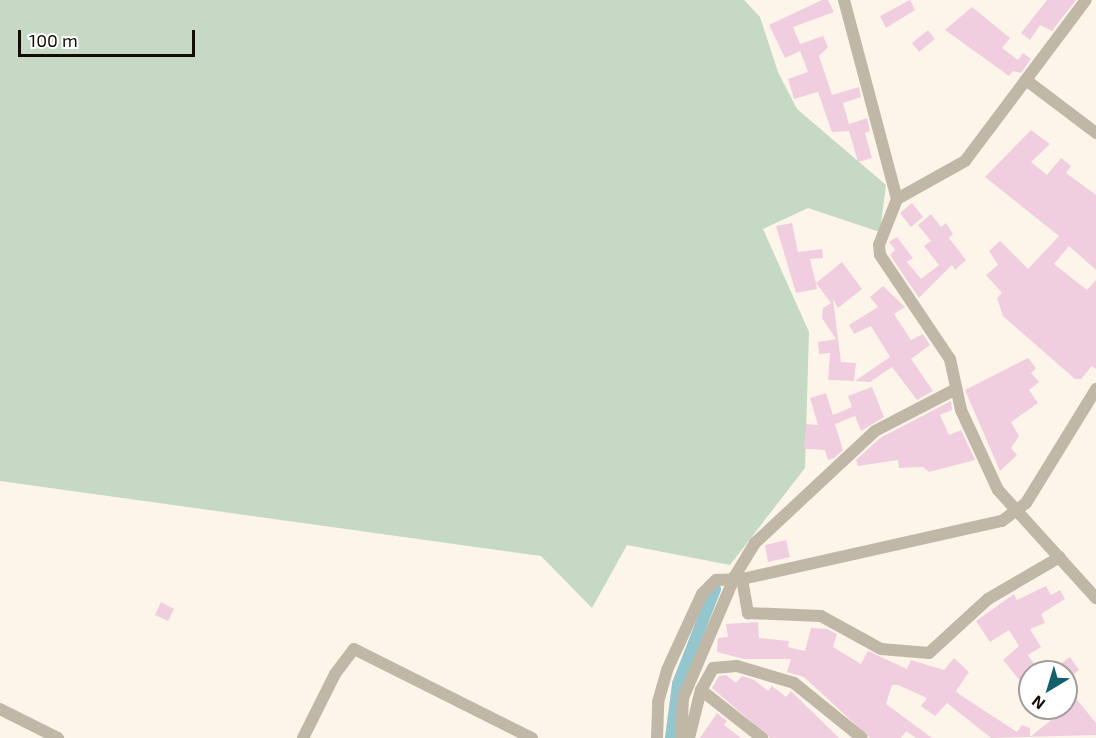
<!DOCTYPE html>
<html>
<head>
<meta charset="utf-8">
<style>
  body { margin:0 }
  #map { position:relative; width:1096px; height:738px; overflow:hidden; background:#fdf5e9; font-family:"Exo 2",sans-serif }
  div>[style] { position:absolute }
  .green>* { inset:0; background:#c5d9c5 }
  .canal>* { height:12px; margin:-6px; padding:0 6px; transform-origin:6px; border-radius:6px; background:#94c7cd }
  .building>* { inset:0; background:#f1cedf }
  .minor>* { height:12px; margin:-6px; padding:0 6px; transform-origin:6px; border-radius:6px; background:#c0b7a7 }
  span { translate:-50% -50%; white-space:nowrap; text-align:center; line-height:1.15; -webkit-text-stroke:6px #fff; paint-order:stroke }
  .north { position:absolute; left:1018px; top:660px; width:60px; height:60px; box-sizing:border-box; background:#fff; border:2px solid #a19e9b; border-radius:50%; rotate:218deg; font-size:16px; font-weight:700; line-height:24px; text-align:center; color:#130d04 }
  .north::after { content:''; display:block; margin:auto; width:21px; height:27px; background:#13606c; clip-path:polygon(50% 0,100% 100%,50% 72%,0 100%) }
  .scale { position:absolute; left:18px; top:30px; width:177px; height:27px; box-sizing:border-box; border:3px solid #130d04; border-top:0; padding-left:8px; font-size:18px; line-height:21px; white-space:nowrap; color:#130d04; -webkit-text-stroke:4px #fff; paint-order:stroke }
</style>
</head>
<body>
<div id="map">
  <div class="green">
    <i style="clip-path:polygon(0 0,744px 0,760px 17px,778px 72px,797px 109px,886px 185px,880px 232px,808px 208px,763px 229px,809px 332px,805px 468px,730px 565px,627px 545px,592px 608px,541px 556px,0 481px)"></i>
  </div>
  <div class="canal">
    <i style="left:671px;top:738px;width:54px;rotate:-82.6deg"></i>
    <i style="left:678px;top:684px;width:102px;rotate:-68.7deg"></i>
  </div>
  <div class="building">
    <i style="clip-path:polygon(822px 0,828px 0,834px 12px,793px 27px,800px 44px,823px 36px,828px 47px,819px 56px,832px 95px,859px 87px,861px 97px,843px 103px,849px 124px,867px 118px,870px 131px,865px 133px,872px 158px,858px 162px,849px 131px,832px 132px,818px 92px,794px 99px,788px 79px,808px 72px,800px 51px,785px 58px,769px 25px)"></i>
    <i style="clip-path:polygon(910px 0,915px 10px,886px 28px,880px 16px)"></i>
    <i style="clip-path:polygon(1047px 0,1076px 0,1052px 31px,1040px 25px,1030px 40px,1021px 33px)"></i>
    <i style="clip-path:polygon(972px 7px,1010px 38px,1002px 48px,1018px 60px,1023px 53px,1031px 59px,1021px 73px,1013px 71px,1009px 76px,945px 30px)"></i>
    <i style="clip-path:polygon(928px 30px,935px 39px,919px 52px,912px 43px)"></i>
    <i style="clip-path:polygon(1031px 130px,1050px 144px,1031px 162px,1047px 175px,1061px 158px,1071px 166px,1066px 173px,1096px 195px,1096px 270px,1069px 246px,1054px 264px,1087px 290px,1096px 280px,1096px 369px,1092px 366px,1081px 379px,1075px 379px,1003px 316px,997px 298px,1002px 293px,986px 275px,998px 265px,989px 251px,1000px 241px,1028px 269px,1059px 236px,985px 177px)"></i>
    <i style="clip-path:polygon(912px 203px,923px 217px,911px 227px,900px 213px)"></i>
    <i style="clip-path:polygon(931px 214px,941px 227px,946px 223px,953px 234px,949px 238px,966px 260px,955px 270px,952px 265px,919px 298px,890px 255px,895px 250px,889px 242px,897px 237px,913px 258px,907px 262px,921px 279px,939px 265px,924px 246px,931px 241px,918px 225px)"></i>
    <i style="clip-path:polygon(792px 223px,798px 252px,822px 249px,823px 258px,810px 259px,816px 283px,842px 262px,862px 289px,838px 308px,833px 299px,841px 362px,856px 363px,854px 381px,828px 380px,830px 353px,819px 354px,818px 342px,836px 339px,822px 318px,823px 308px,831px 303px,816px 283px,817px 289px,796px 293px,776px 226px)"></i>
    <i style="clip-path:polygon(883px 286px,905px 307px,894px 314px,911px 340px,923px 334px,930px 345px,911px 359px,933px 391px,917px 400px,892px 367px,870px 382px,855px 381px,890px 357px,871px 326px,854px 334px,849px 325px,878px 307px,870px 297px)"></i>
    <i style="clip-path:polygon(1028px 358px,1036px 368px,1031px 373px,1039px 382px,1029px 390px,1038px 403px,1011px 422px,1019px 436px,1011px 448px,1017px 455px,1000px 471px,965px 390px)"></i>
    <i style="clip-path:polygon(872px 387px,884px 417px,861px 431px,855px 416px,835px 424px,843px 450px,834px 458px,828px 460px,825px 450px,804px 449px,806px 424px,818px 425px,810px 398px,826px 393px,833px 415px,852px 407px,848px 396px)"></i>
    <i style="clip-path:polygon(951px 401px,952px 410px,940px 415px,949px 435px,961px 430px,975px 460px,929px 472px,923px 467px,899px 468px,898px 460px,858px 466px,856px 460px,880px 438px)"></i>
    <i style="clip-path:polygon(786px 540px,790px 557px,768px 562px,765px 545px)"></i>
    <i style="clip-path:polygon(1046px 586px,1051px 595px,1060px 590px,1065px 599px,1041px 614px,1045px 623px,1030px 629px,1041px 647px,1028px 655px,1040px 672px,1030px 672px,1030px 693px,1003px 660px,1019px 646px,1009px 630px,990px 642px,976px 621px,1014px 594px,1017px 600px)"></i>
    <i style="clip-path:polygon(161px 602px,174px 609px,168px 621px,155px 615px)"></i>
    <i style="clip-path:polygon(758px 622px,759px 638px,789px 641px,788px 647px,805px 651px,811px 628px,827px 629px,837px 634px,833px 647px,861px 664px,868px 651px,907px 669px,911px 660px,944px 670px,954px 658px,969px 672px,956px 691px,959px 694px,1017px 732px,1022px 725px,1030px 728px,1030px 737px,1066px 708px,1074px 696px,1096px 723px,1096px 735px,991px 738px,947px 703px,935px 716px,921px 706px,927px 698px,898px 685px,892px 685px,886px 704px,932px 738px,916px 738px,906px 731px,901px 738px,870px 738px,804px 677px,787px 672px,791px 659px,744px 659px,717px 652px,718px 638px,728px 637px,726px 624px)"></i>
    <i style="clip-path:polygon(1070px 657px,1079px 670px,1066px 680px,1066px 672px,1049px 672px)"></i>
    <i style="clip-path:polygon(726px 675px,736px 683px,742px 676px,754px 680px,768px 691px,772px 686px,786px 697px,791px 691px,839px 738px,770px 738px,712px 688px,719px 676px)"></i>
    <i style="clip-path:polygon(717px 713px,727px 721px,724px 725px,741px 738px,700px 738px)"></i>
  </div>
  <div class="minor">
    <i style="left:844px;top:0;width:206px;rotate:75.1deg"></i>
    <i style="left:897px;top:199px;width:49px;rotate:111.4deg"></i>
    <i style="left:879px;top:245px;width:10px;rotate:84deg"></i>
    <i style="left:880px;top:255px;width:125px;rotate:56.1deg"></i>
    <i style="left:950px;top:359px;width:52px;rotate:77.8deg"></i>
    <i style="left:961px;top:410px;width:88px;rotate:65.2deg"></i>
    <i style="left:998px;top:490px;width:146px;rotate:47.8deg"></i>
    <i style="left:1026px;top:80px;width:88px;rotate:37.1deg"></i>
    <i style="left:897px;top:199px;width:78px;rotate:-29.2deg"></i>
    <i style="left:965px;top:161px;width:201px;rotate:-53.1deg"></i>
    <i style="left:742px;top:579px;width:35px;rotate:80deg"></i>
    <i style="left:748px;top:613px;width:73px;rotate:2.4deg"></i>
    <i style="left:821px;top:616px;width:68px;rotate:28.8deg"></i>
    <i style="left:881px;top:649px;width:48px;rotate:4.8deg"></i>
    <i style="left:929px;top:653px;width:80px;rotate:-42.5deg"></i>
    <i style="left:988px;top:599px;width:83px;rotate:-30.3deg"></i>
    <i style="left:701px;top:690px;width:25px;rotate:-61deg"></i>
    <i style="left:713px;top:668px;width:24px;rotate:-5deg"></i>
    <i style="left:737px;top:666px;width:59px;rotate:16.6deg"></i>
    <i style="left:794px;top:683px;width:87px;rotate:39deg"></i>
    <i style="left:0;top:709px;width:65px;rotate:26.6deg"></i>
    <i style="left:303px;top:738px;width:72px;rotate:-63.4deg"></i>
    <i style="left:335px;top:674px;width:31px;rotate:-53deg"></i>
    <i style="left:354px;top:649px;width:199px;rotate:26.6deg"></i>
    <i style="left:657px;top:738px;width:36px;rotate:-88deg"></i>
    <i style="left:658px;top:702px;width:33px;rotate:-74deg"></i>
    <i style="left:667px;top:670px;width:84px;rotate:-65.3deg"></i>
    <i style="left:702px;top:594px;width:20px;rotate:-45deg"></i>
    <i style="left:716px;top:580px;width:26px;rotate:-2deg"></i>
    <i style="left:742px;top:579px;width:266px;rotate:-12.6deg"></i>
    <i style="left:1002px;top:521px;width:30px;rotate:-37deg"></i>
    <i style="left:1026px;top:503px;width:134px;rotate:-58.4deg"></i>
    <i style="left:681px;top:738px;width:40px;rotate:-87.1deg"></i>
    <i style="left:683px;top:698px;width:133px;rotate:-66.9deg"></i>
    <i style="left:735px;top:576px;width:39px;rotate:-59deg"></i>
    <i style="left:755px;top:543px;width:164px;rotate:-43deg"></i>
    <i style="left:875px;top:431px;width:91px;rotate:-27.4deg"></i>
    <i style="left:689px;top:738px;width:49px;rotate:-76deg"></i>
    <i style="left:701px;top:690px;width:78px;rotate:38.2deg"></i>
  </div>
  <div class="north">N</div>
  <div class="scale">100 m</div>
</div>
</body>
</html>
